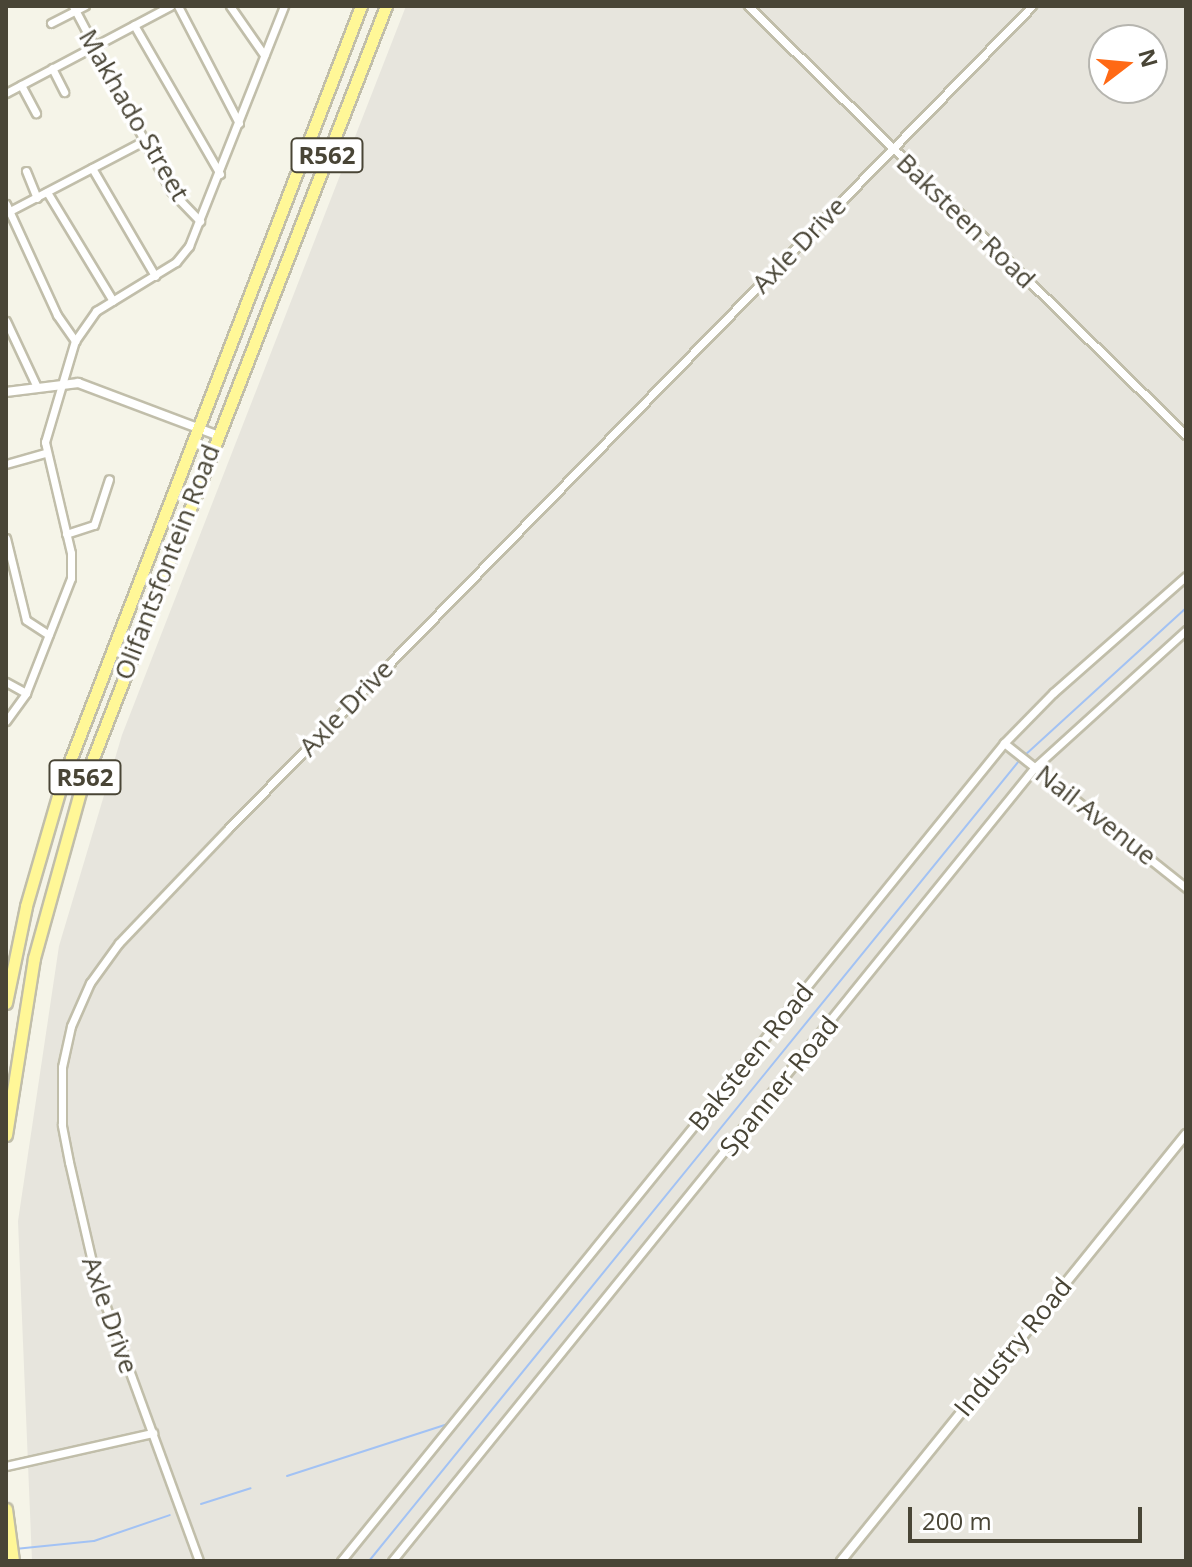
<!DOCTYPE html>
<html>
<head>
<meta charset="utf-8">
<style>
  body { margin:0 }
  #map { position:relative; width:1192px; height:1567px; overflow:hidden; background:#f5f4e8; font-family:"Open Sans",sans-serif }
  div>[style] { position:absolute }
  .industrial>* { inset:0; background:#e7e5dd }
  .stream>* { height:2px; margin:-1px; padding:0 1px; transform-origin:1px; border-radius:1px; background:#a2c2f4 }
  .roads { filter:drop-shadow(2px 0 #c1beaa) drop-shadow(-2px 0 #c1beaa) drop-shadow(0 2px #c1beaa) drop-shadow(0 -2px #c1beaa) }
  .minor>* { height:7px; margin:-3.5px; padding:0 3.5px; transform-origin:3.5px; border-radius:3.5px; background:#fff }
  .tertiary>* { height:8px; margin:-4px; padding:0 4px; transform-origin:4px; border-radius:4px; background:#fff }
  .primary>* { height:11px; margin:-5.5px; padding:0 5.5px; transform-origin:5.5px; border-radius:5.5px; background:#fff797 }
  span { translate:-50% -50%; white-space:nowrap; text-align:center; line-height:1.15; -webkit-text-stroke:7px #fff; paint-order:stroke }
  .shield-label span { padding:2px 6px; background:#fff; border:2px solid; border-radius:6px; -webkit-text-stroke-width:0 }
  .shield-label { font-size:24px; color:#494536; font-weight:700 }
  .street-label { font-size:26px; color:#494536 }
  .frame { position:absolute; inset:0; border:8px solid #494536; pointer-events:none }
  .north { position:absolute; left:1088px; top:24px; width:80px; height:80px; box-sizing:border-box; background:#fff; border:2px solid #b6b5af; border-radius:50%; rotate:74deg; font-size:22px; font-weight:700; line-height:32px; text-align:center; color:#494536 }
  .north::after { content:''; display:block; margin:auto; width:28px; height:36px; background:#ff6915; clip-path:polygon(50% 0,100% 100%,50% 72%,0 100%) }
  .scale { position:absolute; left:908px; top:1507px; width:234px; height:36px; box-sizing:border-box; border:4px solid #494536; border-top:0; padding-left:10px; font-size:24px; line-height:28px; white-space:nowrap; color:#494536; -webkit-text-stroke:6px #fff; paint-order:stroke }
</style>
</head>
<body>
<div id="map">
  <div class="industrial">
    <i style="clip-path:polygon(evenodd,406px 6px,1186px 6px,1186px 1561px,32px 1561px,18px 1221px,59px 946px,122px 735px,406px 6px,1104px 40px,1152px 40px,1152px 88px,1104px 88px,1104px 40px)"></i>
  </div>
  <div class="stream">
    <i style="left:1024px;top:756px;width:219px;rotate:-42.4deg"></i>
    <i style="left:287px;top:1476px;width:169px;rotate:-17.9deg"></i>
    <i style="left:201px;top:1504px;width:52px;rotate:-17.7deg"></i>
    <i style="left:15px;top:1549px;width:79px;rotate:-5.8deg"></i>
    <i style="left:94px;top:1541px;width:80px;rotate:-18.9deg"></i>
    <i style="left:369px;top:1561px;width:1031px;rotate:-50.91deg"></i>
  </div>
  <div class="roads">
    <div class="minor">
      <i style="left:73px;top:6px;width:209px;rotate:62.1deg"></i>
      <i style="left:171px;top:191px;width:42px;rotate:46deg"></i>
      <i style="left:178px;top:6px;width:132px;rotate:62.5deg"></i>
      <i style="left:230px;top:6px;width:60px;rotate:55.2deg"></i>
      <i style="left:748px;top:6px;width:613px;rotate:44.41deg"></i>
      <i style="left:51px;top:23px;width:38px;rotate:-27deg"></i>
      <i style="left:134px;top:25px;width:172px;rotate:60deg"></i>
      <i style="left:52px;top:68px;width:27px;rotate:63deg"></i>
      <i style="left:21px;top:85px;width:32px;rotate:62deg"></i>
      <i style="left:6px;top:93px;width:186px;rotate:-27.9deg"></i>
      <i style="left:92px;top:168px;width:125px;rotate:59.7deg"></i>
      <i style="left:26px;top:171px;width:29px;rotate:68deg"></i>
      <i style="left:47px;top:192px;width:127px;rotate:58.8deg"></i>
      <i style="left:6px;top:204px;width:122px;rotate:65.3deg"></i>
      <i style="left:57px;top:315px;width:32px;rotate:55deg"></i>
      <i style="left:6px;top:213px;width:156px;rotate:-27.6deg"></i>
      <i style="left:6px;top:321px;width:71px;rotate:64.9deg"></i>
      <i style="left:6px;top:464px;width:41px;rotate:-15.8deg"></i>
      <i style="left:66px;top:534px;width:29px;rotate:-18deg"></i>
      <i style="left:94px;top:525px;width:48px;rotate:-71.9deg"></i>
      <i style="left:6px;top:538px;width:84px;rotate:76.3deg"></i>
      <i style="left:26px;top:620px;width:27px;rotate:33deg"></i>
      <i style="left:6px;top:682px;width:23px;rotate:29deg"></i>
      <i style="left:6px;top:721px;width:34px;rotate:-54deg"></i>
      <i style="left:26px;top:693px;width:123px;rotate:-68.6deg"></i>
      <i style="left:71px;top:578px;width:25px;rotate:-90deg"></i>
      <i style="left:71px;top:553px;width:114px;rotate:-103.2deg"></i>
      <i style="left:45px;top:442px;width:105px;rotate:-73.5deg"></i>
      <i style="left:75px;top:341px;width:37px;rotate:-55deg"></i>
      <i style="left:96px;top:311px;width:94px;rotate:-31.5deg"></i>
      <i style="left:176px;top:262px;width:21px;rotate:-51deg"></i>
      <i style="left:189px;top:246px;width:258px;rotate:-68.4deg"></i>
      <i style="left:1004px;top:743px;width:233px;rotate:38.5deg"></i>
      <i style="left:6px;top:1466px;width:151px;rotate:-12.7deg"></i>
      <i style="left:199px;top:1561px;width:300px;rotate:-110.1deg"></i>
      <i style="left:96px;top:1279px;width:120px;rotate:-103deg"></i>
      <i style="left:69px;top:1162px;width:38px;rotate:-101deg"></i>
      <i style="left:62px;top:1125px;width:58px;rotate:-90deg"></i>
      <i style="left:62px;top:1067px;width:42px;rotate:-77.6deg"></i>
      <i style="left:71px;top:1026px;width:47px;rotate:-66.2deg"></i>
      <i style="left:90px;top:983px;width:49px;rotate:-54.1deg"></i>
      <i style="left:119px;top:943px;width:156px;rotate:-46.3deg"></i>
      <i style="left:227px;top:830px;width:1152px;rotate:-45.67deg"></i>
      <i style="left:341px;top:1561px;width:1053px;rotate:-50.97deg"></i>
      <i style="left:1004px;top:743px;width:70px;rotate:-45.6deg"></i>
      <i style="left:1053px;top:693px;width:177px;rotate:-41.3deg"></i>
      <i style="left:392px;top:1561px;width:1022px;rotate:-51deg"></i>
      <i style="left:1035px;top:767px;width:204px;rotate:-42.2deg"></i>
    </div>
    <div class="tertiary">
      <i style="left:6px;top:392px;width:73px;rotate:-7.1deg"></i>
      <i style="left:78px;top:383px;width:147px;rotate:20.6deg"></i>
      <i style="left:841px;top:1561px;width:549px;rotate:-51.06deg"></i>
    </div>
    <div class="primary">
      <i style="left:6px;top:1003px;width:99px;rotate:-78.3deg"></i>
      <i style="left:26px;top:906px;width:132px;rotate:-73.8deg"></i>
      <i style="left:63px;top:779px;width:828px;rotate:-68.92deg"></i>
      <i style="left:6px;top:1135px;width:179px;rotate:-81deg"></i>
      <i style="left:34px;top:958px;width:175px;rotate:-74.5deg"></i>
      <i style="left:81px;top:789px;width:840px;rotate:-68.72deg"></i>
      <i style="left:6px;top:1509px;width:52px;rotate:82.3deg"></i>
    </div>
  </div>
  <div class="shield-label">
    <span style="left:327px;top:155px">R562</span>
    <span style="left:85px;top:777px">R562</span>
  </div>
  <div class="street-label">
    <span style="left:134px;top:115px;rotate:60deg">Makhado Street</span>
    <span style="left:966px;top:221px;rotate:44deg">Baksteen Road</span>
    <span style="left:799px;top:245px;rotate:-46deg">Axle Drive</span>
    <span style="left:167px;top:562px;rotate:-69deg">Olifantsfontein Road</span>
    <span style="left:346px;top:708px;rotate:-46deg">Axle Drive</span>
    <span style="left:1096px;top:815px;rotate:38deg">Nail Avenue</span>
    <span style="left:751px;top:1057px;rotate:-51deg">Baksteen Road</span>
    <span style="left:779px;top:1086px;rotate:-51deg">Spanner Road</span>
    <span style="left:110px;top:1315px;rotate:71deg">Axle Drive</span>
    <span style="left:1013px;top:1347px;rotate:-51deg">Industry Road</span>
  </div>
  <div class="frame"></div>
  <div class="north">N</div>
  <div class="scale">200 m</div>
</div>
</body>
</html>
